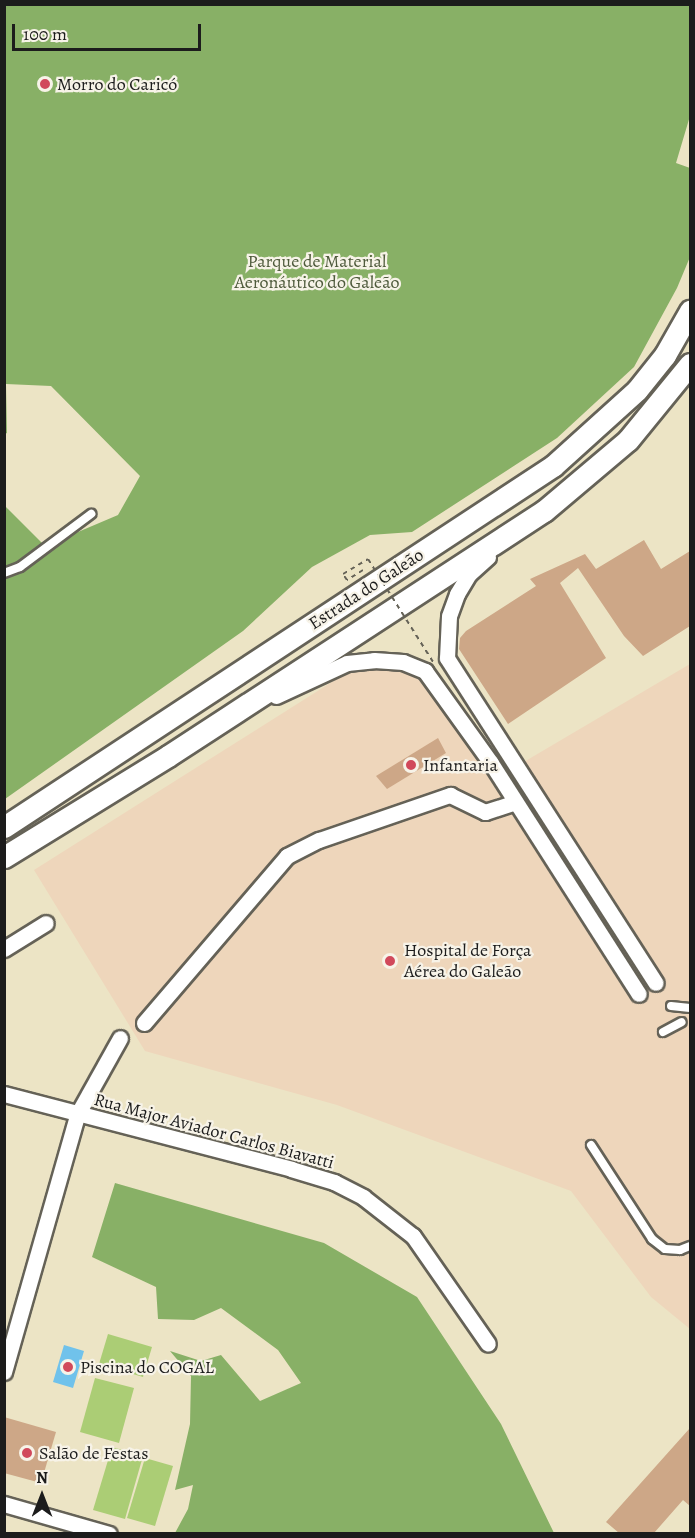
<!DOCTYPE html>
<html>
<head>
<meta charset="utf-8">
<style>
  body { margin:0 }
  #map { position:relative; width:695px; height:1538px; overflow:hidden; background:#ece4c5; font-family:Alegreya,serif }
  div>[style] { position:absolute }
  .built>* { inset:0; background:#eed6bb }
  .green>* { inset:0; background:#abcd75 }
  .forest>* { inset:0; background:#88b066 }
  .water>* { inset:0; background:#70c2eb }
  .building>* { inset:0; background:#cda787 }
  .path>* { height:2px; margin-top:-1px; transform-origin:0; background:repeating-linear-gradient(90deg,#656257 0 4.5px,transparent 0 9px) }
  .roads { filter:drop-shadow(2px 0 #656257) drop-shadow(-2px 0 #656257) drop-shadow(0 2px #656257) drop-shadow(0 -2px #656257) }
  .lane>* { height:8px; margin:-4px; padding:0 4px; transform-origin:4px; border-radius:4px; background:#fff }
  .street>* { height:15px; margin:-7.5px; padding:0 7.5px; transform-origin:7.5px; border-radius:7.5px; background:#fff }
  .secondary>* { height:21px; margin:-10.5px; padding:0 10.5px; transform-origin:10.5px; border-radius:10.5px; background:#fff }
  .path-bridge>* { height:2px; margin-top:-1px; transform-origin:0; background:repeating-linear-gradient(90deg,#656257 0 4.5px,transparent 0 9px) }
  .dots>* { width:16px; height:16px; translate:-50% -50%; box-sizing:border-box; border:3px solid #f7f3e8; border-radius:50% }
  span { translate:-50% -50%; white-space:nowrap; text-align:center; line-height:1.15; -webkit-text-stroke:4.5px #f7f3e8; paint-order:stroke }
  .poi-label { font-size:18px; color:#1c1c1c }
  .left { translate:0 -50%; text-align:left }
  .park-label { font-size:18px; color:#4e5a3b }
  .street-label { font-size:18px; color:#1c1c1c }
  .frame { position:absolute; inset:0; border:6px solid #1c1c1c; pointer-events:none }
  .north { position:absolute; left:12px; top:1466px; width:60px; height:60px; -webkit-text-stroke:4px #f7f3e8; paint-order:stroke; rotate:0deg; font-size:16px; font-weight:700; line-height:24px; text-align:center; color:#1c1c1c }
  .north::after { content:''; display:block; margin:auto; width:21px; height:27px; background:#1c1c1c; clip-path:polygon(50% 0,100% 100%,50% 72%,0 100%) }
  .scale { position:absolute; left:12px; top:24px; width:189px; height:27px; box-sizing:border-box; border:3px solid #1c1c1c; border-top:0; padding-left:8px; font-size:18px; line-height:21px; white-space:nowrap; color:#1c1c1c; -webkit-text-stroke:4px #f7f3e8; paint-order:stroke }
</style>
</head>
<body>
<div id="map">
  <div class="built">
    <i style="clip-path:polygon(690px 664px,690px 1329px,651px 1297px,571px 1191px,337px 1105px,145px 1051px,34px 870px,343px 675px,369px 665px,398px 667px,422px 677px,495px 779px)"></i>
  </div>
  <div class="green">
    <i style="clip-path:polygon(108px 1334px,152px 1347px,143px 1377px,99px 1364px)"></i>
    <i style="clip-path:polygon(95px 1378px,134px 1388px,119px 1443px,80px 1432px)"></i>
    <i style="clip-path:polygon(112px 1447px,143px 1456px,125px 1519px,93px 1510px)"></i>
    <i style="clip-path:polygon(145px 1458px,173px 1466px,155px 1526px,127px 1518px)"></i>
  </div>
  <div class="forest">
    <i style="clip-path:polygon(5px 5px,690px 5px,690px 116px,676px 163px,690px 168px,690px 257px,677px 288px,634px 367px,557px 438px,412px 532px,370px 535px,312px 567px,243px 631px,5px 799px,4px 505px,45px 546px,118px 515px,140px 476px,51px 386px,6px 384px,7px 433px,5px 434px)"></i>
    <i style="clip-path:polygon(115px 1183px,324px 1243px,417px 1297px,501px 1424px,554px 1533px,175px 1533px,188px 1509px,193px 1485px,175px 1490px,190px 1424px,191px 1376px,170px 1351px,201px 1361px,221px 1355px,260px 1401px,301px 1383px,278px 1350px,221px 1308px,194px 1320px,158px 1319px,156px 1287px,92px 1257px)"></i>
  </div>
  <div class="water">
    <i style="clip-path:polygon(64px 1345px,84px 1351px,73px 1388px,53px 1382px)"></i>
  </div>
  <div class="building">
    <i style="clip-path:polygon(644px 540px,661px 569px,690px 551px,690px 626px,643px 656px,624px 636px,578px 568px,560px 583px,606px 658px,508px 724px,459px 649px,460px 638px,466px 631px,536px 586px,530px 579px,585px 554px,596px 569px)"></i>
    <i style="clip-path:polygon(438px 738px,446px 753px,387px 789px,376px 776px)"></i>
    <i style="clip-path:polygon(4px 1417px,56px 1432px,41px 1483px,4px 1473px)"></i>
    <i style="clip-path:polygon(690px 1428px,690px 1506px,683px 1500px,654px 1533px,619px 1533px,606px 1522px)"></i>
  </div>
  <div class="path">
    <i style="left:363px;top:570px;width:19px;rotate:148deg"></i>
    <i style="left:347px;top:580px;width:7px;rotate:-124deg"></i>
    <i style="left:343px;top:574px;width:29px;rotate:-31deg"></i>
  </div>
  <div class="roads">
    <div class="lane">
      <i style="left:4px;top:573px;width:17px;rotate:-21deg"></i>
      <i style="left:20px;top:567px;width:89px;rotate:-36.7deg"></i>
      <i style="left:671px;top:1006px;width:19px;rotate:6deg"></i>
      <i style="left:663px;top:1032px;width:21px;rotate:-28deg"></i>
      <i style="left:591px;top:1145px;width:112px;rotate:57deg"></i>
      <i style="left:652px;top:1239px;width:16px;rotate:38deg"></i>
      <i style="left:665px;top:1249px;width:15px;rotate:4deg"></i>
      <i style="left:680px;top:1250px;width:11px;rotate:-22deg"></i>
    </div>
    <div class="street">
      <i style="left:488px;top:557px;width:25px;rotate:138deg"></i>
      <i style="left:469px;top:574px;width:23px;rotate:121deg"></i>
      <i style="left:457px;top:594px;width:23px;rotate:110deg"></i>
      <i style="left:449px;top:616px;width:42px;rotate:92.7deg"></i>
      <i style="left:447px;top:658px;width:386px;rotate:57.3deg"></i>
      <i style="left:276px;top:696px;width:78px;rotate:-24.9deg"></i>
      <i style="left:347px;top:663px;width:27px;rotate:-6deg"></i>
      <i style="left:374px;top:660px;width:29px;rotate:4deg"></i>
      <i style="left:403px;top:662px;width:24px;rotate:22deg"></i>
      <i style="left:425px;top:671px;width:113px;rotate:54.3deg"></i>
      <i style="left:491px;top:763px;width:274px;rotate:57.4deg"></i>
      <i style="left:4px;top:949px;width:49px;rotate:-31.8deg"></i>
      <i style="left:144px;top:1023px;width:220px;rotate:-49.4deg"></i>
      <i style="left:287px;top:856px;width:36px;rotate:-27deg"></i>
      <i style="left:319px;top:840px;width:139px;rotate:-19deg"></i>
      <i style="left:450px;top:795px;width:39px;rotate:26deg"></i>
      <i style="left:485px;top:812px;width:32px;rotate:-18deg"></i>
      <i style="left:4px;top:1094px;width:297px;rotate:14.6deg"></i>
      <i style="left:291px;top:1169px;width:45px;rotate:16.8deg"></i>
      <i style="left:334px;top:1182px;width:33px;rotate:27deg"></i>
      <i style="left:363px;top:1197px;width:63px;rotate:38deg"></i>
      <i style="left:413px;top:1236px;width:131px;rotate:55.2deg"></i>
      <i style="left:4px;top:1372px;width:267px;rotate:-74.1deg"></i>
      <i style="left:77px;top:1115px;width:88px;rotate:-60.8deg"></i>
      <i style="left:4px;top:1504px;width:109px;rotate:15.9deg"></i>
    </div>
    <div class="secondary">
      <i style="left:4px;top:827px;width:657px;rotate:-33.33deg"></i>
      <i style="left:553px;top:466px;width:113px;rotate:-42.1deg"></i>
      <i style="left:637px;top:390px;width:45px;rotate:-51.3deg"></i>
      <i style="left:665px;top:355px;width:51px;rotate:-60.4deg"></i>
      <i style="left:4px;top:857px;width:193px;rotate:-31.6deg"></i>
      <i style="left:168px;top:756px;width:449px;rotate:-33.1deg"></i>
      <i style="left:544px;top:511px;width:110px;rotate:-40.2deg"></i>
      <i style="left:628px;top:440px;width:98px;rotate:-50.8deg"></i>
    </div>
  </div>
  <div class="path-bridge">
    <i style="left:368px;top:559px;width:125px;rotate:57.7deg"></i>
  </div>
  <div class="dots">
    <i style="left:45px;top:84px;background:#d1495b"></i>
    <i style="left:411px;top:765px;background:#d1495b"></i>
    <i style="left:390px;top:961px;background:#d1495b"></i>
    <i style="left:68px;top:1367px;background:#d1495b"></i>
    <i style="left:27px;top:1453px;background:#d1495b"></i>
  </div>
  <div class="poi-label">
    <span class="left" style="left:57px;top:84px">Morro do Caricó</span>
    <span class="left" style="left:423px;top:765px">Infantaria</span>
    <span class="left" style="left:404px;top:961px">Hospital de Força<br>Aérea do Galeão</span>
    <span class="left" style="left:80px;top:1367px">Piscina do COGAL</span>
    <span class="left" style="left:39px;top:1453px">Salão de Festas</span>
  </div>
  <div class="park-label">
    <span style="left:317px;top:272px">Parque de Material<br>Aeronáutico do Galeão</span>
  </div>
  <div class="street-label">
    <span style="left:366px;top:589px;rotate:-33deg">Estrada do Galeão</span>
    <span style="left:214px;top:1131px;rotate:15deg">Rua Major Aviador Carlos Biavatti</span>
  </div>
  <div class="frame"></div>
  <div class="north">N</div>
  <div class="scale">100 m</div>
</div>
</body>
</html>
